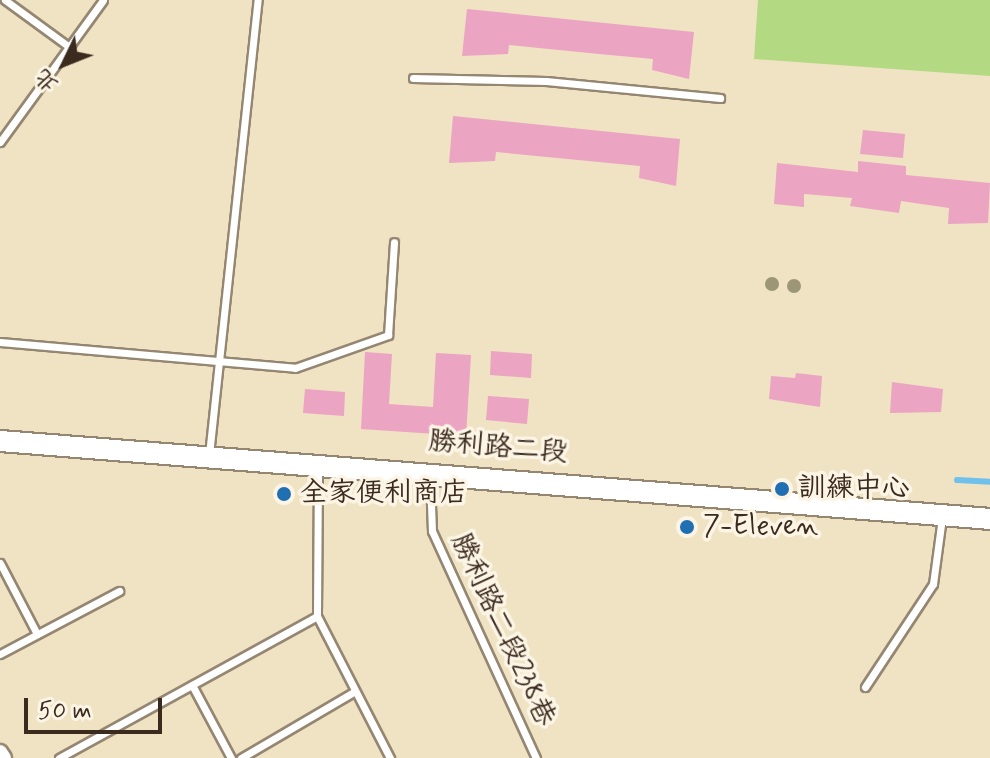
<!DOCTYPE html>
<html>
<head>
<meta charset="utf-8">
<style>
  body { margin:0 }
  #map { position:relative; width:990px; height:758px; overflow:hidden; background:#efe3c4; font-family:Mynerve,"LXGW WenKai TC",sans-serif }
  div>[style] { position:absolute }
  .green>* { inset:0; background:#b3d982 }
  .stream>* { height:6px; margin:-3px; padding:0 3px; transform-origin:3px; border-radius:3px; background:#6fc1eb }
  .building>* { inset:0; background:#eba4c1 }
  .roads { filter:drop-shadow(2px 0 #958671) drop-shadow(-2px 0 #958671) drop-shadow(0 2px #958671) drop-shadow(0 -2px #958671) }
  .lane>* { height:7px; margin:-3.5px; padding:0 3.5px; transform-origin:3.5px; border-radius:3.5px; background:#fff }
  .street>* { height:14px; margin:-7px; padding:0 7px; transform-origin:7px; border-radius:7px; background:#fff }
  .secondary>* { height:20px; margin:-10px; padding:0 10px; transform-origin:10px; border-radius:10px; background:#fff }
  .trees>* { width:14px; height:14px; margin:-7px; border-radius:50%; background:#9c9576 }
  .dots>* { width:22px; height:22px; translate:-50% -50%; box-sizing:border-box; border:4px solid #fcf5e5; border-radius:50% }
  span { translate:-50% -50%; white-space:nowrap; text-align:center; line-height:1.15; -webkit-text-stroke:7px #fcf5e5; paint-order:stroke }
  .street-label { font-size:28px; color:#3b2a1e }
  .poi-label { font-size:28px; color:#3b2a1e }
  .left { translate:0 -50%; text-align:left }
  .north { position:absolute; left:24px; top:24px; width:80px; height:80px; -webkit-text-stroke:6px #fcf5e5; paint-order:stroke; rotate:227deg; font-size:22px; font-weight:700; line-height:32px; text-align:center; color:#3b2a1e }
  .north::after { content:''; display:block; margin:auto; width:28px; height:36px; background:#3b2a1e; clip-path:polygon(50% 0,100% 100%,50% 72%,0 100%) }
  .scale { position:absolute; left:24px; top:698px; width:138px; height:36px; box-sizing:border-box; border:4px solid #3b2a1e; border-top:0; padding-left:10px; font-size:24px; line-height:28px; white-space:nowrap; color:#3b2a1e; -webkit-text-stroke:6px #fcf5e5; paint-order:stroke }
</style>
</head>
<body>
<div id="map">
  <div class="green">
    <i style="clip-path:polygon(758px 0,990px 0,990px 76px,754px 59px)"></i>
  </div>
  <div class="stream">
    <i style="left:957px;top:480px;width:33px;rotate:3deg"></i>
  </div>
  <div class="building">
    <i style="clip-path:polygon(467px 9px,694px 32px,689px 79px,652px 70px,653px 59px,599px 54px,509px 45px,508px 54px,462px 56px)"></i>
    <i style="clip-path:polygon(453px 116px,680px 139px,676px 186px,639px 178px,640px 166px,496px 152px,495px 161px,449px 163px)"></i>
    <i style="clip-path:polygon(863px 130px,905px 134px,903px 158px,860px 154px)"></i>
    <i style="clip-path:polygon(858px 161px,906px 166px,906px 175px,990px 183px,988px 223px,948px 224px,949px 208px,901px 201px,899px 213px,850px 206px,852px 198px,804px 194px,804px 207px,774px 204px,777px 163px,858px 172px)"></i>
    <i style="clip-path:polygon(491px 351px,532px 354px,531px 378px,490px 375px)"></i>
    <i style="clip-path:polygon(365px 352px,392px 354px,389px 404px,433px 407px,436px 353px,471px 355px,466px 436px,361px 429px)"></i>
    <i style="clip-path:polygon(796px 373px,822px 376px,820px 407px,769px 399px,771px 376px,795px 378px)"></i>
    <i style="clip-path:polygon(892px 382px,943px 389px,941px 412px,890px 413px)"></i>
    <i style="clip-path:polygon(305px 389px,345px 392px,344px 416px,303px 413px)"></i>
    <i style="clip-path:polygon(488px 396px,529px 399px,527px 424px,486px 420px)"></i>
  </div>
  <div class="roads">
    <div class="lane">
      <i style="left:5px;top:0;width:78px;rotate:36.1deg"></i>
      <i style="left:413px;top:78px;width:133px;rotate:1.3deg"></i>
      <i style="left:546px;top:81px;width:175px;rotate:5.6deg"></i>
      <i style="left:0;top:142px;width:175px;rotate:-54deg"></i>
      <i style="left:0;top:342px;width:296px;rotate:5deg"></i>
      <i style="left:295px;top:368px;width:99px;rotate:-19.5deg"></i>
      <i style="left:388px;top:335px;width:93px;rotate:-86.3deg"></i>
      <i style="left:209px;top:455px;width:458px;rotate:-83.9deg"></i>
      <i style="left:318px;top:470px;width:146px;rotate:90.4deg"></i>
      <i style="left:317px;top:616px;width:160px;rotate:62.8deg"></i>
      <i style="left:430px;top:479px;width:52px;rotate:87.8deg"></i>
      <i style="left:432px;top:531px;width:250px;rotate:65.4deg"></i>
      <i style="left:0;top:563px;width:80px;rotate:62.5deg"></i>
      <i style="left:0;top:654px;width:135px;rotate:-27.9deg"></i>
      <i style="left:192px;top:685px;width:83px;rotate:61.9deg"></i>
      <i style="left:865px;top:687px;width:123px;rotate:-56.6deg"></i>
      <i style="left:933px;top:584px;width:68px;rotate:-82.3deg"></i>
      <i style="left:59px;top:758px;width:294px;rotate:-28.8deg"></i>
      <i style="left:241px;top:758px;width:132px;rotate:-30.4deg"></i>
    </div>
    <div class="street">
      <i style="left:0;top:752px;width:7px;rotate:56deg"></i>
    </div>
    <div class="secondary">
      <i style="left:0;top:441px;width:993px;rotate:4.5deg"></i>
    </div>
  </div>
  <div class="trees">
    <i style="left:772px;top:284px"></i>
    <i style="left:794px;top:286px"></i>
  </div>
  <div class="dots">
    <i style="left:782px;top:489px;background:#1f6fb2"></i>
    <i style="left:284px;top:494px;background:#1f6fb2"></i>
    <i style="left:687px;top:527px;background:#1f6fb2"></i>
  </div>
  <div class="street-label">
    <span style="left:498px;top:448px;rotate:5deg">勝利路二段</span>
    <span style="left:502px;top:630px;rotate:65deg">勝利路二段238巷</span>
  </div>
  <div class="poi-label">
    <span class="left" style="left:798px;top:489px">訓練中心</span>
    <span class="left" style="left:300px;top:494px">全家便利商店</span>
    <span class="left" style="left:703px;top:527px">7-Eleven</span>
  </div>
  <div class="north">北</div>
  <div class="scale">50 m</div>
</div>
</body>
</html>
